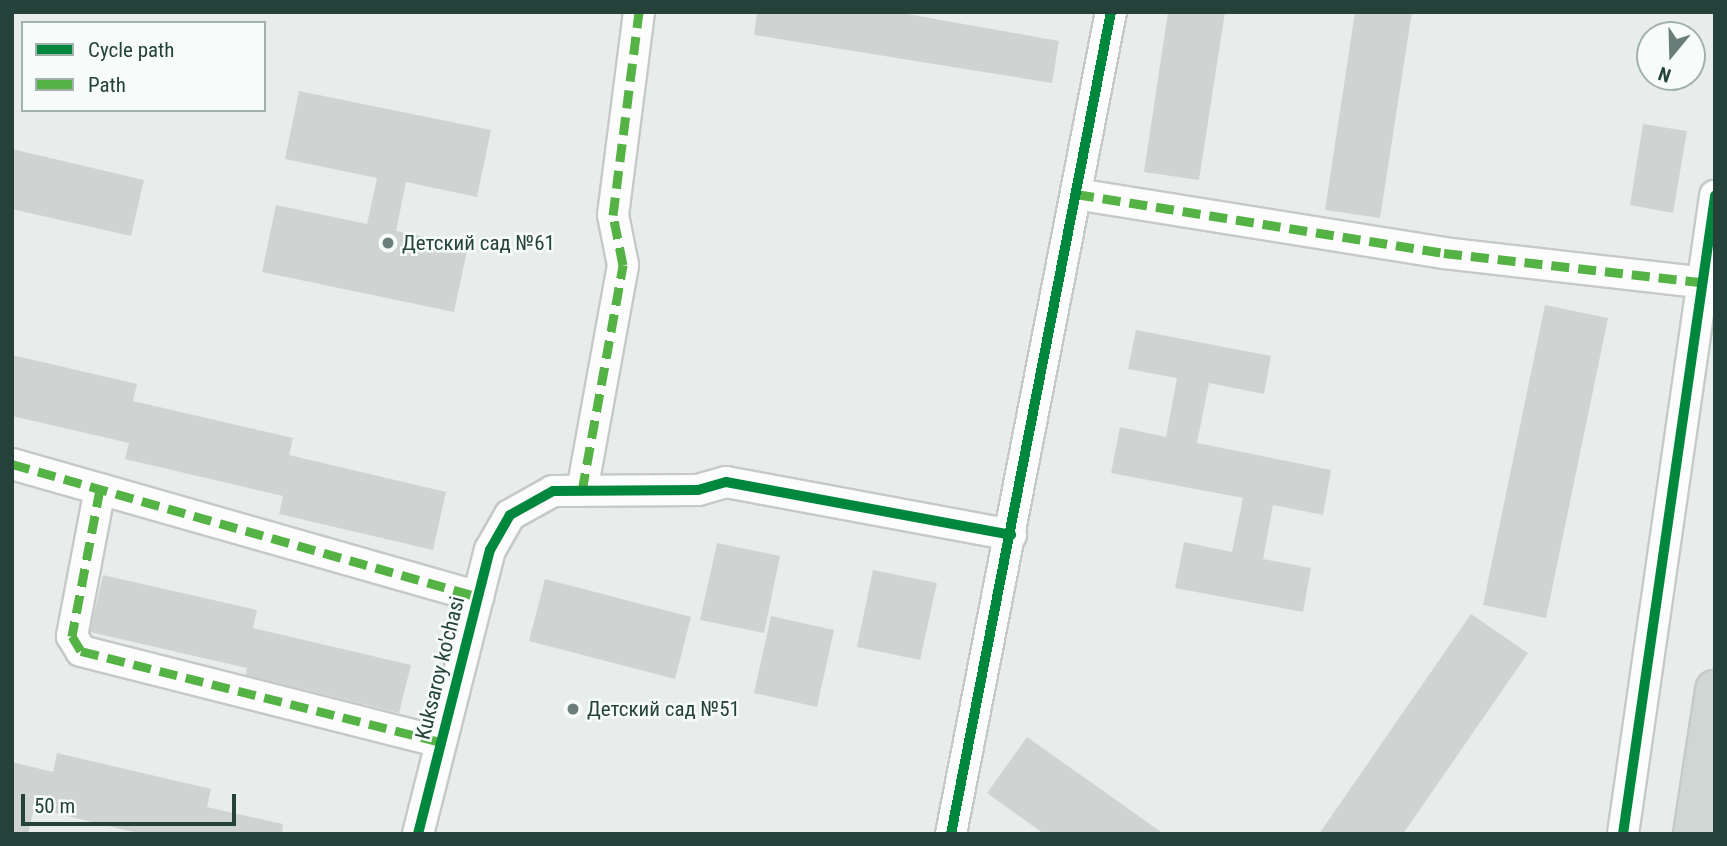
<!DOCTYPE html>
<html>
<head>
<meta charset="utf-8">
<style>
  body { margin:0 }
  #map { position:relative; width:1727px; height:846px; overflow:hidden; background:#e8edeb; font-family:"Roboto Condensed",sans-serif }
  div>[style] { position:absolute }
  .building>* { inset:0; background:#cfd4d2 }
  .roads { filter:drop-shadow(2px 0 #c5cac8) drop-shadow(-2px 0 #c5cac8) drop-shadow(0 2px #c5cac8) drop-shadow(0 -2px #c5cac8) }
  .street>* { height:30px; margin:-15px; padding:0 15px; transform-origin:15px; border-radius:15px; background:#fcfcfc }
  .primary>* { height:38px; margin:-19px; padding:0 19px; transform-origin:19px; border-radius:19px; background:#cfd7d5 }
  .quiet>* { height:9px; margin-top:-4.5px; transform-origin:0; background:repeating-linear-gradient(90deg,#55b346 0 18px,transparent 0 27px) }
  .cycleway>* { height:10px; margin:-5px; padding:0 5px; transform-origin:5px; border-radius:5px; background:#00873e }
  .dots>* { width:19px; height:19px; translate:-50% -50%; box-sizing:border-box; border:4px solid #f7fbf9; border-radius:50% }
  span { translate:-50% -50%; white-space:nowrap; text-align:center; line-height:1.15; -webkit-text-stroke:5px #f7fbf9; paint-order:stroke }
  .poi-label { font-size:21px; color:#24423a }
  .left { translate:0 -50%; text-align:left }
  .street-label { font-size:21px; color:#24423a }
  .frame { position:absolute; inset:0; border:14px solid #24423a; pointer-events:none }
  .legend { position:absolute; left:21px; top:21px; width:245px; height:91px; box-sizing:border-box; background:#f7fbf9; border:2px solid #a3b1ad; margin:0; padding:9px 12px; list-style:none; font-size:21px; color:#24423a }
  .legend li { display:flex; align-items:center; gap:14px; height:35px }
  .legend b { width:35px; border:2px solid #a3b1ad }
  .north { position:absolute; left:1636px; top:21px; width:70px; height:70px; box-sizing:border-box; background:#f7fbf9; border:2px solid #a3b1ad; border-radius:50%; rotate:199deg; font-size:19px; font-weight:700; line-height:28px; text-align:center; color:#24423a }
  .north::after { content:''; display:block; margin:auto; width:24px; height:32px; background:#697e78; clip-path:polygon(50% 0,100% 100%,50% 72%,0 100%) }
  .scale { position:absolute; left:21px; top:794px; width:215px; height:32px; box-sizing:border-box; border:4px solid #24423a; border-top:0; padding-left:9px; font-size:21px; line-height:24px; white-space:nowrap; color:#24423a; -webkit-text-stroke:5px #f7fbf9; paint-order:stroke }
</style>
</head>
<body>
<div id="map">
  <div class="building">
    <i style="clip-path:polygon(757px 12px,896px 12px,1059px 41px,1052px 83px,754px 35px)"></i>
    <i style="clip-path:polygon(1168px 12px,1225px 12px,1199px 180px,1144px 172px)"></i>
    <i style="clip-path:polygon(1355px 12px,1412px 12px,1380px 218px,1325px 210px)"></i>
    <i style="clip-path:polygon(299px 91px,491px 130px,477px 197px,406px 182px,396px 231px,468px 246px,454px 312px,262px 272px,276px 205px,367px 224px,377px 178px,285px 159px)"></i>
    <i style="clip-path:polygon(1643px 124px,1687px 131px,1673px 213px,1630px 205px)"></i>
    <i style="clip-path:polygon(12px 149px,144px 180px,131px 236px,12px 209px)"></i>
    <i style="clip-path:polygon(1545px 305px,1608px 318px,1546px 618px,1483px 605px)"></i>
    <i style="clip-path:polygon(1136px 330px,1271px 356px,1264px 394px,1209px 383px,1197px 443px,1331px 470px,1323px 515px,1273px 505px,1263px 559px,1311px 568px,1303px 612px,1175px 588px,1184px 542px,1232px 552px,1243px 498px,1111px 473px,1120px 427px,1166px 437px,1177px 378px,1128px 369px)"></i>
    <i style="clip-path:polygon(12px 355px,137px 384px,133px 401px,293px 438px,289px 455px,446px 492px,433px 550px,279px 514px,283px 496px,125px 459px,129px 443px,12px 416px)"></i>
    <i style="clip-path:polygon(717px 543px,780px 556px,764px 633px,700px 620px)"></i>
    <i style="clip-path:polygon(873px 570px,937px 583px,920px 660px,857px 647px)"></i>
    <i style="clip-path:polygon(103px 575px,257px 610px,253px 628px,411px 665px,399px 713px,246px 675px,247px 668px,90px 632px)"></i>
    <i style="clip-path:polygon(545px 579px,691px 617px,675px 679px,529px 641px)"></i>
    <i style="clip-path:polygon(1471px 614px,1528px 653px,1403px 834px,1319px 834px)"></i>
    <i style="clip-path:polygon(771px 616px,834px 630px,817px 707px,754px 693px)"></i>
    <i style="clip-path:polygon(1027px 737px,1164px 834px,1044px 834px,987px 793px)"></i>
    <i style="clip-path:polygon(57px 753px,211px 789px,207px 807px,283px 824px,282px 834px,142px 834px,34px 808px,28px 834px,12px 834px,12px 762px,53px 772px)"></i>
  </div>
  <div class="roads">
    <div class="street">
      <i style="left:1076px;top:194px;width:373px;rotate:9.1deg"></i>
      <i style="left:1444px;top:253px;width:257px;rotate:6.5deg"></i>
      <i style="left:12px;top:464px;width:485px;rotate:15.9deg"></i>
      <i style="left:100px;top:489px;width:150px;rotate:100.8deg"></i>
      <i style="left:72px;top:636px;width:17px;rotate:59deg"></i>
      <i style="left:81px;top:651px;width:371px;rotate:14.2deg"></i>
      <i style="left:582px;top:491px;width:230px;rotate:-79.7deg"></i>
      <i style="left:623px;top:265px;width:51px;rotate:-101.3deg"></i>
      <i style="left:613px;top:215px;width:205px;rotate:-82.7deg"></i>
      <i style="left:418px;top:834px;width:293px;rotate:-75.8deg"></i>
      <i style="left:490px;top:550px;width:40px;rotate:-60.3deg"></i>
      <i style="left:510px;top:515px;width:49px;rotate:-29.2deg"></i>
      <i style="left:553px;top:491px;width:145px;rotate:-0.4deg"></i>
      <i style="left:698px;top:490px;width:29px;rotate:-16deg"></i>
      <i style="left:726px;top:482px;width:290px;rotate:10.5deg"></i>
      <i style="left:951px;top:834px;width:837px;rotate:-78.99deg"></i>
      <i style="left:1623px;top:834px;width:645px;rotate:-81.79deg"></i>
    </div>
    <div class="primary">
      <i style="left:1693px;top:834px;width:146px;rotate:-81.3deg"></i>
    </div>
  </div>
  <div class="quiet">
    <i style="left:1076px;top:194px;width:373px;rotate:9.1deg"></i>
    <i style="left:1444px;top:253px;width:257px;rotate:6.5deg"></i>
    <i style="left:12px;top:464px;width:485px;rotate:15.9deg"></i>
    <i style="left:100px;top:489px;width:150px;rotate:100.8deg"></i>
    <i style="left:72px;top:636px;width:17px;rotate:59deg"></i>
    <i style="left:81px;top:651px;width:371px;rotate:14.2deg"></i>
    <i style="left:582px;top:491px;width:230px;rotate:-79.7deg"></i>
    <i style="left:623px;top:265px;width:51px;rotate:-101.3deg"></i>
    <i style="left:613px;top:215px;width:205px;rotate:-82.7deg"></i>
  </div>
  <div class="cycleway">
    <i style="left:418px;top:834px;width:293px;rotate:-75.8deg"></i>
    <i style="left:490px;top:550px;width:40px;rotate:-60.3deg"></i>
    <i style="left:510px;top:515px;width:49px;rotate:-29.2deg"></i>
    <i style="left:553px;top:491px;width:145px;rotate:-0.4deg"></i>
    <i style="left:698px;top:490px;width:29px;rotate:-16deg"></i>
    <i style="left:726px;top:482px;width:290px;rotate:10.5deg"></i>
    <i style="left:951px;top:834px;width:837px;rotate:-78.99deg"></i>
    <i style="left:1623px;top:834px;width:645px;rotate:-81.79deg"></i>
  </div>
  <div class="dots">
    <i style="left:388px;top:243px;background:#697e78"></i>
    <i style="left:573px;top:709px;background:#697e78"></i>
  </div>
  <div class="poi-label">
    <span class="left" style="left:402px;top:243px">Детский сад №61</span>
    <span class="left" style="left:587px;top:709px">Детский сад №51</span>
  </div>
  <div class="street-label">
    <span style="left:440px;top:668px;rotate:-76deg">Kuksaroy ko'chasi</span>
  </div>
  <div class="frame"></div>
  <ul class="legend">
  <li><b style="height:9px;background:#00873e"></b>Cycle path</li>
  <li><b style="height:9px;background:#55b346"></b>Path</li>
  </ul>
  <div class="north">N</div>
  <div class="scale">50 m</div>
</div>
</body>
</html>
